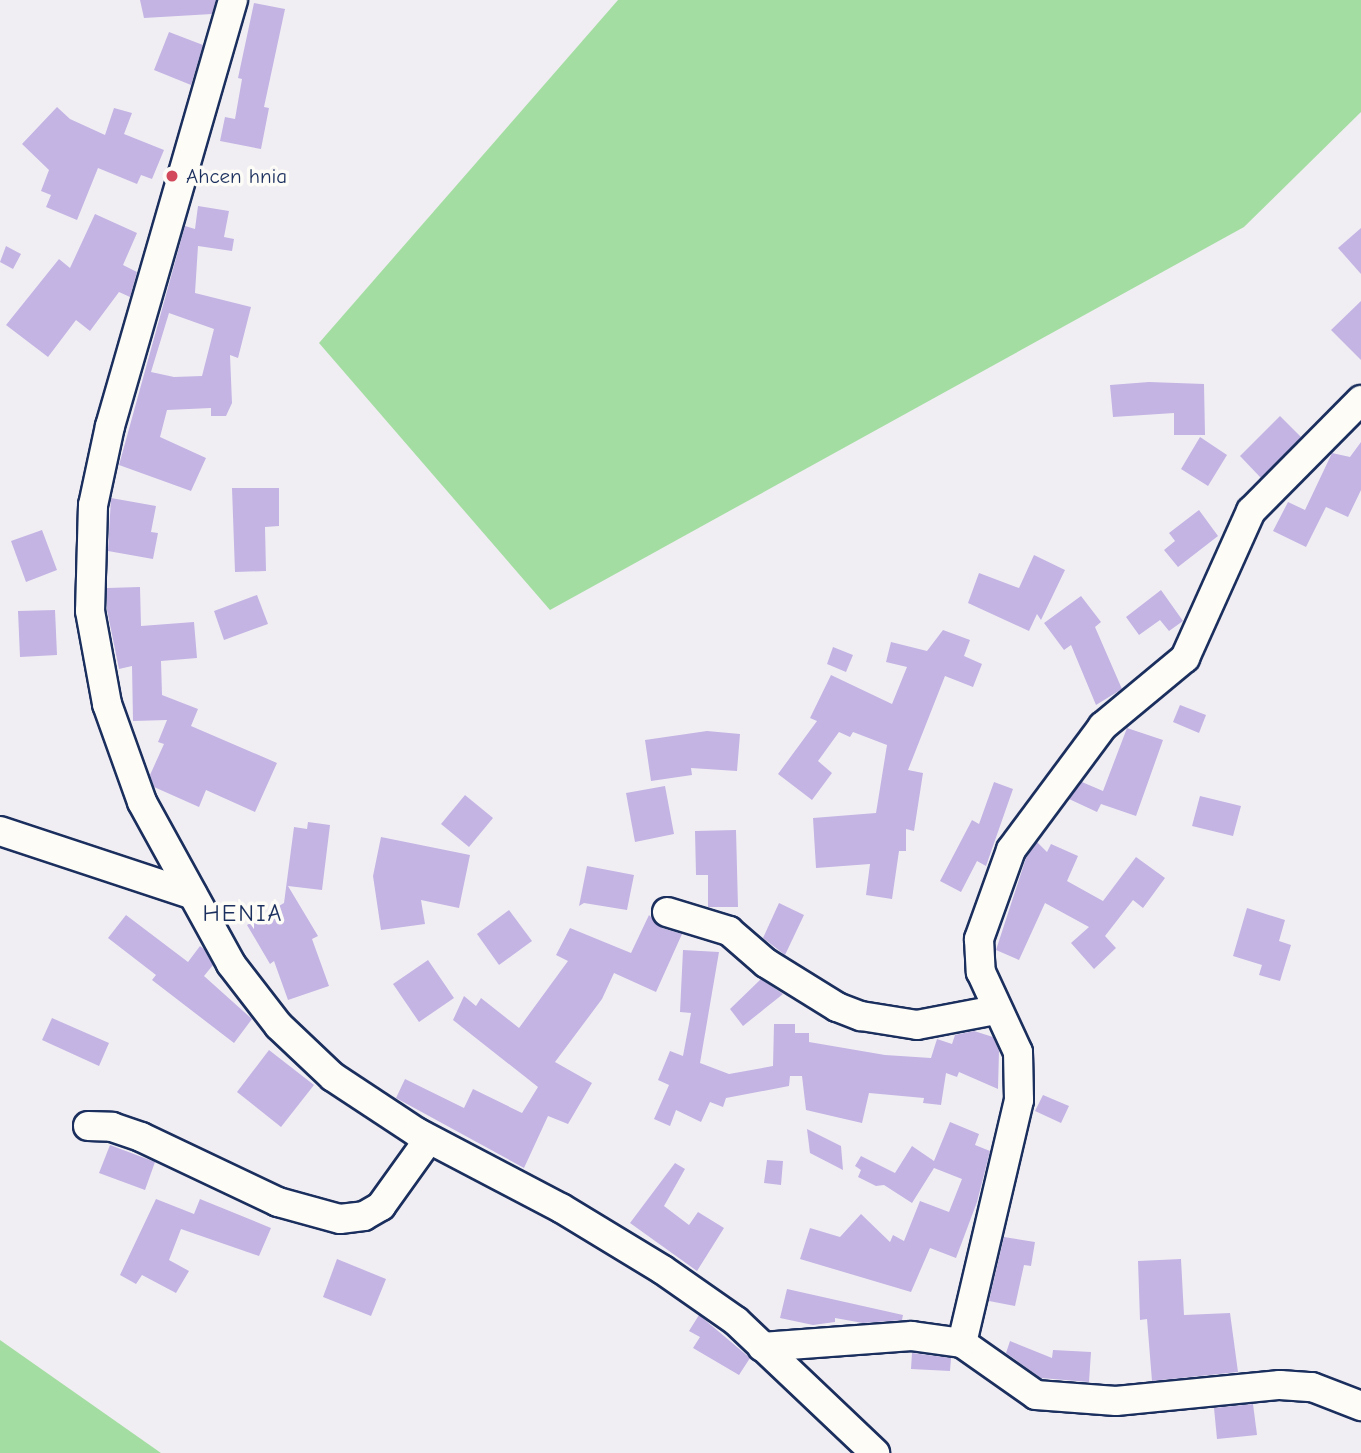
<!DOCTYPE html>
<html>
<head>
<meta charset="utf-8">
<style>
  body { margin:0 }
  #map { position:relative; width:1361px; height:1453px; overflow:hidden; background:#f1eef3; font-family:"Comic Neue",sans-serif }
  div>[style] { position:absolute }
  .green>* { inset:0; background:#a4dda2 }
  .building>* { inset:0; background:#c3b4e4 }
  .roads { filter:drop-shadow(2px 0 #1b2f5e) drop-shadow(-2px 0 #1b2f5e) drop-shadow(0 2px #1b2f5e) drop-shadow(0 -2px #1b2f5e) }
  .minor>* { height:28px; margin:-14px; padding:0 14px; transform-origin:14px; border-radius:14px; background:#fdfcf7 }
  .dots>* { width:19px; height:19px; translate:-50% -50%; box-sizing:border-box; border:4px solid #fdfcf7; border-radius:50% }
  span { translate:-50% -50%; white-space:nowrap; text-align:center; line-height:1.15; -webkit-text-stroke:7px #fdfcf7; paint-order:stroke }
  .poi-label { font-size:21px; color:#1b2f5e }
  .left { translate:0 -50%; text-align:left }
  .quarter-label { font-size:24px; color:#1b2f5e; letter-spacing:2px }
</style>
</head>
<body>
<div id="map">
  <div class="green">
    <i style="clip-path:polygon(618px 0,1361px 0,1361px 112px,1244px 227px,550px 610px,319px 343px)"></i>
    <i style="clip-path:polygon(0 1340px,161px 1453px,0 1453px)"></i>
  </div>
  <div class="building">
    <i style="clip-path:polygon(140px 0,216px 0,212px 14px,144px 18px)"></i>
    <i style="clip-path:polygon(254px 3px,285px 9px,264px 107px,269px 108px,261px 149px,220px 141px,225px 117px,235px 119px,242px 79px,238px 78px)"></i>
    <i style="clip-path:polygon(169px 32px,203px 45px,191px 85px,154px 70px)"></i>
    <i style="clip-path:polygon(57px 107px,70px 119px,105px 135px,114px 108px,132px 113px,124px 134px,164px 150px,152px 179px,141px 175px,137px 184px,98px 168px,77px 220px,46px 207px,51px 195px,41px 191px,49px 170px,22px 144px)"></i>
    <i style="clip-path:polygon(evenodd,198px 206px,229px 211px,224px 237px,234px 239px,232px 251px,198px 246px,195px 293px,251px 307px,238px 358px,230px 355px,232px 403px,226px 416px,211px 416px,211px 408px,167px 410px,160px 437px,206px 458px,191px 491px,119px 465px,185px 226px,195px 229px,198px 206px,169px 313px,214px 329px,202px 376px,174px 377px,151px 372px,169px 313px)"></i>
    <i style="clip-path:polygon(95px 214px,137px 233px,123px 265px,137px 272px,130px 297px,119px 292px,90px 331px,76px 320px,48px 357px,6px 325px,59px 259px,70px 268px)"></i>
    <i style="clip-path:polygon(1361px 228px,1361px 274px,1338px 248px)"></i>
    <i style="clip-path:polygon(6px 246px,21px 254px,13px 269px,0 262px)"></i>
    <i style="clip-path:polygon(1361px 301px,1361px 360px,1331px 330px)"></i>
    <i style="clip-path:polygon(1149px 382px,1204px 384px,1205px 435px,1174px 435px,1174px 413px,1113px 417px,1110px 385px)"></i>
    <i style="clip-path:polygon(1280px 416px,1301px 437px,1261px 478px,1240px 456px)"></i>
    <i style="clip-path:polygon(1200px 437px,1227px 455px,1208px 486px,1181px 469px)"></i>
    <i style="clip-path:polygon(1361px 442px,1361px 490px,1348px 517px,1326px 507px,1306px 547px,1273px 531px,1288px 502px,1305px 510px,1332px 453px,1350px 457px)"></i>
    <i style="clip-path:polygon(232px 488px,279px 488px,279px 526px,265px 527px,266px 571px,235px 572px)"></i>
    <i style="clip-path:polygon(111px 498px,156px 506px,151px 532px,158px 533px,153px 559px,108px 551px)"></i>
    <i style="clip-path:polygon(1199px 510px,1218px 536px,1178px 567px,1164px 550px,1175px 541px,1169px 533px)"></i>
    <i style="clip-path:polygon(42px 530px,57px 570px,26px 582px,11px 541px)"></i>
    <i style="clip-path:polygon(1034px 555px,1065px 570px,1041px 620px,1037px 614px,1029px 631px,968px 603px,979px 573px,1019px 588px)"></i>
    <i style="clip-path:polygon(140px 587px,141px 626px,194px 622px,197px 658px,161px 661px,162px 695px,198px 709px,191px 726px,277px 763px,255px 812px,206px 790px,199px 807px,154px 787px,150px 775px,164px 744px,158px 742px,167px 720px,133px 721px,132px 666px,119px 669px,107px 610px,107px 588px)"></i>
    <i style="clip-path:polygon(1161px 590px,1183px 621px,1169px 631px,1160px 620px,1139px 635px,1126px 617px)"></i>
    <i style="clip-path:polygon(257px 595px,268px 624px,224px 640px,214px 611px)"></i>
    <i style="clip-path:polygon(1081px 596px,1101px 622px,1095px 627px,1122px 689px,1096px 705px,1071px 645px,1064px 650px,1044px 623px)"></i>
    <i style="clip-path:polygon(55px 610px,57px 655px,20px 657px,18px 611px)"></i>
    <i style="clip-path:polygon(943px 630px,970px 640px,964px 656px,982px 664px,973px 687px,945px 676px,908px 770px,923px 773px,914px 831px,906px 829px,906px 851px,899px 851px,892px 899px,866px 895px,870px 864px,816px 868px,813px 818px,876px 813px,887px 745px,853px 732px,850px 737px,839px 732px,818px 761px,832px 773px,812px 800px,778px 774px,817px 721px,810px 718px,831px 675px,892px 704px,907px 667px,886px 662px,891px 642px,927px 651px)"></i>
    <i style="clip-path:polygon(833px 647px,853px 655px,846px 672px,827px 664px)"></i>
    <i style="clip-path:polygon(1180px 705px,1206px 715px,1199px 733px,1173px 722px)"></i>
    <i style="clip-path:polygon(1127px 728px,1163px 740px,1136px 816px,1101px 804px,1097px 812px,1069px 799px,1082px 782px,1103px 791px)"></i>
    <i style="clip-path:polygon(707px 731px,740px 734px,737px 771px,691px 768px,692px 775px,651px 781px,645px 740px)"></i>
    <i style="clip-path:polygon(994px 782px,1013px 789px,986px 866px,977px 861px,961px 892px,940px 881px,972px 820px,979px 824px)"></i>
    <i style="clip-path:polygon(665px 786px,674px 834px,635px 842px,626px 793px)"></i>
    <i style="clip-path:polygon(465px 795px,493px 818px,469px 847px,441px 824px)"></i>
    <i style="clip-path:polygon(1200px 796px,1241px 806px,1233px 836px,1192px 826px)"></i>
    <i style="clip-path:polygon(308px 822px,330px 825px,322px 890px,288px 886px,318px 936px,312px 939px,329px 986px,288px 1000px,274px 961px,270px 964px,247px 925px,284px 903px,294px 827px,307px 829px)"></i>
    <i style="clip-path:polygon(736px 830px,738px 907px,708px 907px,708px 875px,696px 875px,695px 831px)"></i>
    <i style="clip-path:polygon(381px 837px,470px 855px,459px 908px,421px 900px,425px 924px,381px 930px,373px 876px)"></i>
    <i style="clip-path:polygon(1037px 842px,1047px 852px,1051px 844px,1078px 856px,1067px 881px,1103px 901px,1136px 857px,1165px 878px,1143px 908px,1133px 900px,1105px 936px,1116px 948px,1094px 969px,1071px 943px,1089px 927px,1045px 903px,1019px 960px,996px 950px,1026px 858px)"></i>
    <i style="clip-path:polygon(587px 866px,634px 875px,627px 910px,584px 903px,579px 906px)"></i>
    <i style="clip-path:polygon(779px 903px,804px 915px,785px 955px,763px 938px)"></i>
    <i style="clip-path:polygon(1247px 908px,1285px 920px,1279px 941px,1291px 945px,1280px 981px,1259px 975px,1262px 965px,1233px 956px)"></i>
    <i style="clip-path:polygon(509px 910px,532px 941px,499px 965px,477px 934px)"></i>
    <i style="clip-path:polygon(126px 915px,188px 962px,200px 946px,204px 949px,213px 965px,204px 976px,252px 1019px,234px 1043px,152px 980px,156px 975px,108px 938px)"></i>
    <i style="clip-path:polygon(649px 915px,662px 928px,682px 934px,656px 992px,614px 973px,602px 999px,555px 1062px,592px 1083px,568px 1124px,548px 1116px,524px 1168px,396px 1098px,405px 1079px,464px 1108px,473px 1089px,522px 1113px,538px 1087px,453px 1020px,464px 996px,476px 1006px,481px 998px,519px 1028px,568px 961px,556px 955px,570px 928px,631px 953px)"></i>
    <i style="clip-path:polygon(683px 950px,719px 952px,700px 1063px,729px 1074px,773px 1066px,774px 1024px,795px 1024px,795px 1033px,809px 1033px,809px 1042px,885px 1055px,931px 1058px,937px 1039px,952px 1044px,955px 1035px,974px 1031px,993px 1037px,999px 1051px,998px 1089px,959px 1072px,957px 1077px,946px 1073px,941px 1105px,923px 1103px,924px 1098px,869px 1093px,862px 1123px,806px 1110px,802px 1076px,790px 1076px,789px 1086px,726px 1098px,723px 1107px,710px 1102px,701px 1122px,676px 1110px,670px 1126px,654px 1119px,669px 1085px,658px 1080px,670px 1051px,683px 1056px,691px 1013px,680px 1012px)"></i>
    <i style="clip-path:polygon(428px 960px,454px 998px,419px 1022px,393px 984px)"></i>
    <i style="clip-path:polygon(761px 979px,783px 994px,743px 1026px,730px 1009px)"></i>
    <i style="clip-path:polygon(52px 1018px,109px 1043px,99px 1066px,42px 1040px)"></i>
    <i style="clip-path:polygon(269px 1050px,314px 1085px,281px 1127px,237px 1092px)"></i>
    <i style="clip-path:polygon(1043px 1095px,1069px 1106px,1061px 1123px,1035px 1111px)"></i>
    <i style="clip-path:polygon(950px 1122px,979px 1134px,975px 1145px,990px 1151px,977px 1202px,956px 1258px,930px 1248px,911px 1292px,800px 1259px,810px 1228px,840px 1237px,861px 1214px,890px 1242px,893px 1235px,904px 1241px,920px 1201px,949px 1212px,962px 1179px,934px 1168px,912px 1203px,884px 1185px,876px 1186px,858px 1177px,861px 1170px,855px 1166px,861px 1156px,895px 1173px,912px 1146px,934px 1161px)"></i>
    <i style="clip-path:polygon(807px 1129px,841px 1146px,843px 1170px,810px 1153px)"></i>
    <i style="clip-path:polygon(110px 1145px,155px 1162px,145px 1190px,99px 1173px)"></i>
    <i style="clip-path:polygon(767px 1160px,783px 1161px,781px 1185px,764px 1183px)"></i>
    <i style="clip-path:polygon(675px 1163px,685px 1169px,664px 1206px,689px 1225px,698px 1212px,724px 1228px,697px 1271px,630px 1223px)"></i>
    <i style="clip-path:polygon(156px 1199px,194px 1214px,200px 1199px,271px 1228px,259px 1256px,181px 1229px,169px 1260px,189px 1271px,176px 1293px,142px 1275px,136px 1284px,120px 1275px)"></i>
    <i style="clip-path:polygon(1004px 1237px,1035px 1242px,1031px 1266px,1024px 1265px,1015px 1306px,989px 1301px)"></i>
    <i style="clip-path:polygon(337px 1259px,386px 1279px,371px 1316px,323px 1297px)"></i>
    <i style="clip-path:polygon(1181px 1259px,1184px 1315px,1230px 1313px,1238px 1372px,1152px 1381px,1147px 1319px,1140px 1320px,1138px 1261px)"></i>
    <i style="clip-path:polygon(787px 1289px,903px 1315px,902px 1320px,863px 1323px,835px 1318px,835px 1322px,813px 1325px,780px 1318px)"></i>
    <i style="clip-path:polygon(699px 1315px,750px 1358px,739px 1375px,693px 1348px,700px 1337px,689px 1331px)"></i>
    <i style="clip-path:polygon(1010px 1341px,1052px 1358px,1053px 1350px,1091px 1352px,1089px 1382px,1041px 1378px,1006px 1353px)"></i>
    <i style="clip-path:polygon(912px 1353px,951px 1358px,950px 1371px,911px 1369px)"></i>
    <i style="clip-path:polygon(1253px 1404px,1257px 1435px,1217px 1439px,1214px 1408px)"></i>
  </div>
  <div class="roads">
    <div class="minor">
      <i style="left:233px;top:0;width:443px;rotate:106.1deg"></i>
      <i style="left:110px;top:426px;width:81px;rotate:102.1deg"></i>
      <i style="left:93px;top:505px;width:106px;rotate:91.6deg"></i>
      <i style="left:90px;top:611px;width:95px;rotate:79.6deg"></i>
      <i style="left:107px;top:704px;width:104px;rotate:70.3deg"></i>
      <i style="left:142px;top:802px;width:185px;rotate:61.2deg"></i>
      <i style="left:231px;top:964px;width:78px;rotate:52.3deg"></i>
      <i style="left:279px;top:1026px;width:74px;rotate:43.4deg"></i>
      <i style="left:333px;top:1077px;width:102px;rotate:33.4deg"></i>
      <i style="left:418px;top:1133px;width:161px;rotate:27.7deg"></i>
      <i style="left:561px;top:1208px;width:119px;rotate:31.3deg"></i>
      <i style="left:663px;top:1270px;width:89px;rotate:34.9deg"></i>
      <i style="left:736px;top:1321px;width:192px;rotate:43.5deg"></i>
      <i style="left:1361px;top:400px;width:156px;rotate:134.7deg"></i>
      <i style="left:1251px;top:511px;width:161px;rotate:114.2deg"></i>
      <i style="left:1185px;top:658px;width:107px;rotate:140.3deg"></i>
      <i style="left:1103px;top:726px;width:154px;rotate:126.6deg"></i>
      <i style="left:1011px;top:850px;width:95px;rotate:109.8deg"></i>
      <i style="left:979px;top:939px;width:33px;rotate:87deg"></i>
      <i style="left:981px;top:972px;width:88px;rotate:65.2deg"></i>
      <i style="left:1018px;top:1052px;width:48px;rotate:88.8deg"></i>
      <i style="left:1019px;top:1100px;width:250px;rotate:103.2deg"></i>
      <i style="left:962px;top:1343px;width:90px;rotate:35.1deg"></i>
      <i style="left:1036px;top:1395px;width:80px;rotate:4.3deg"></i>
      <i style="left:1116px;top:1401px;width:165px;rotate:-5.6deg"></i>
      <i style="left:1280px;top:1385px;width:32px;rotate:4deg"></i>
      <i style="left:1312px;top:1387px;width:53px;rotate:21.2deg"></i>
      <i style="left:0;top:831px;width:203px;rotate:18.3deg"></i>
      <i style="left:667px;top:912px;width:65px;rotate:17deg"></i>
      <i style="left:729px;top:931px;width:49px;rotate:40.9deg"></i>
      <i style="left:766px;top:963px;width:84px;rotate:31.8deg"></i>
      <i style="left:837px;top:1007px;width:26px;rotate:21deg"></i>
      <i style="left:861px;top:1016px;width:57px;rotate:9.1deg"></i>
      <i style="left:917px;top:1025px;width:80px;rotate:-10.8deg"></i>
      <i style="left:88px;top:1126px;width:24px;rotate:2deg"></i>
      <i style="left:112px;top:1127px;width:31px;rotate:19deg"></i>
      <i style="left:141px;top:1137px;width:152px;rotate:25.4deg"></i>
      <i style="left:278px;top:1202px;width:64px;rotate:15.3deg"></i>
      <i style="left:340px;top:1219px;width:24px;rotate:-7deg"></i>
      <i style="left:364px;top:1216px;width:20px;rotate:-30deg"></i>
      <i style="left:381px;top:1206px;width:82px;rotate:-54.4deg"></i>
      <i style="left:762px;top:1347px;width:150px;rotate:-4.2deg"></i>
      <i style="left:912px;top:1336px;width:50px;rotate:8deg"></i>
    </div>
  </div>
  <div class="dots">
    <i style="left:172px;top:176px;background:#d1495b"></i>
  </div>
  <div class="poi-label">
    <span class="left" style="left:186px;top:176px">Ahcen hnia</span>
  </div>
  <div class="quarter-label">
    <span style="left:243px;top:914px">HENIA</span>
  </div>
</div>
</body>
</html>
